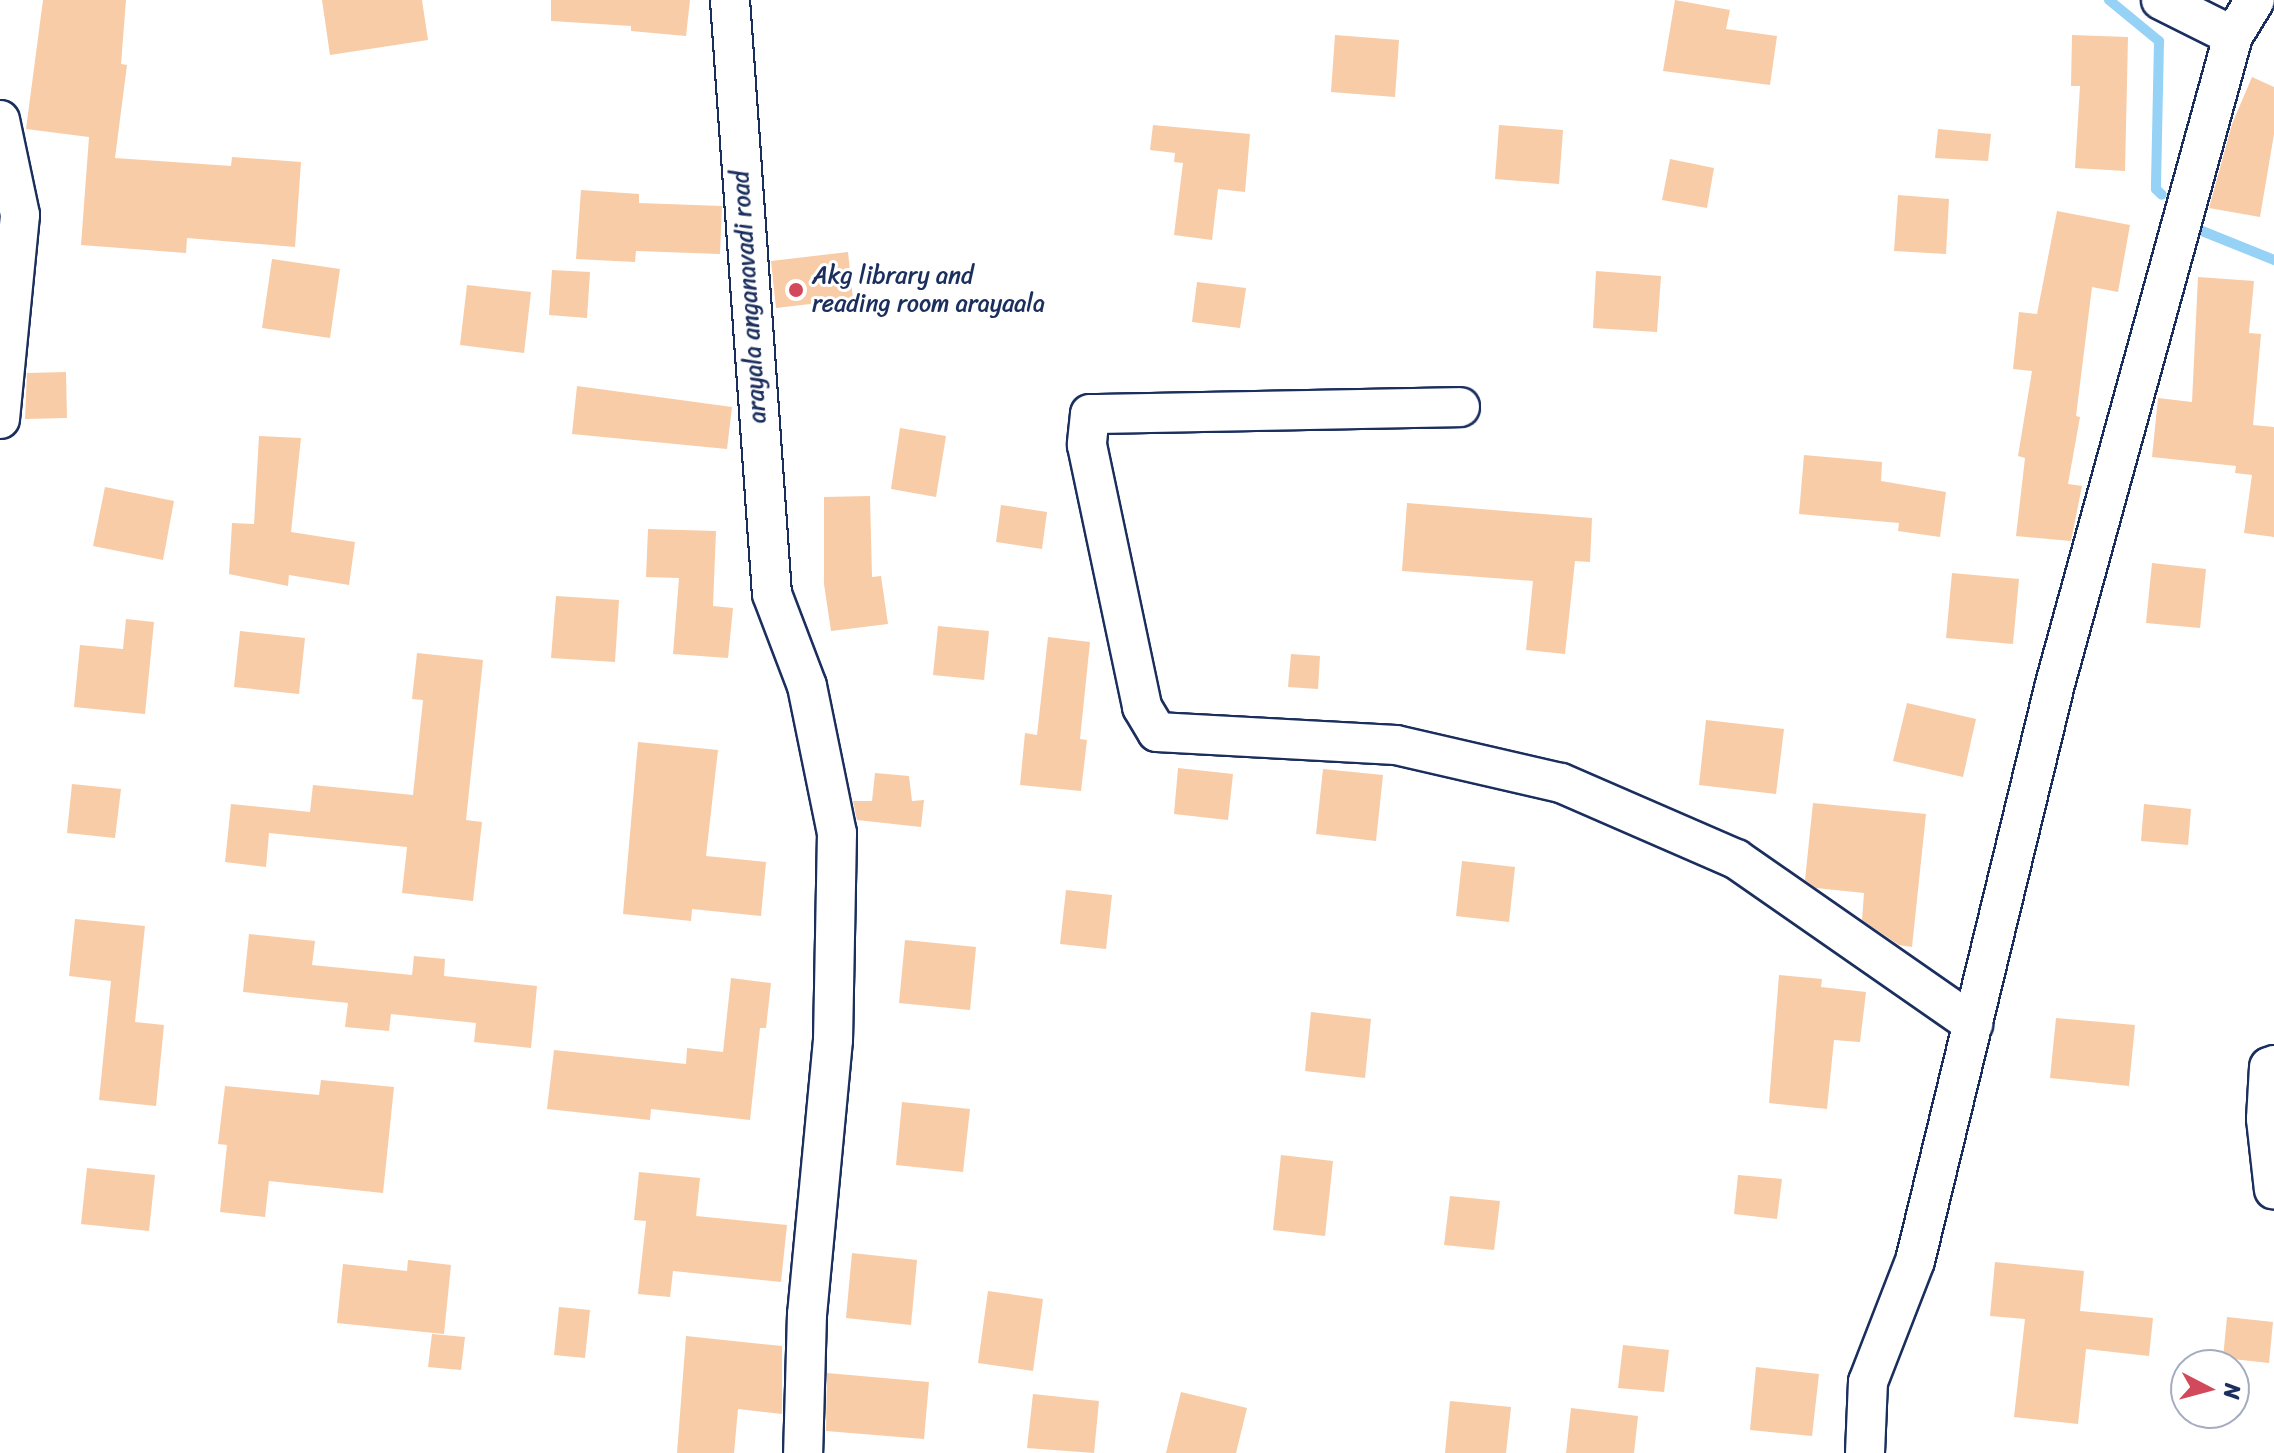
<!DOCTYPE html>
<html>
<head>
<meta charset="utf-8">
<style>
  body { margin:0 }
  #map { position:relative; width:2274px; height:1453px; overflow:hidden; background:#fff; font-family:Sriracha,sans-serif }
  div>[style] { position:absolute }
  .stream>* { height:10px; margin:-5px; padding:0 5px; transform-origin:5px; border-radius:5px; background:#96d2f6 }
  .building>* { inset:0; background:#f8cca7 }
  .roads { filter:drop-shadow(2px 0 #1b2f5e) drop-shadow(-2px 0 #1b2f5e) drop-shadow(0 2px #1b2f5e) drop-shadow(0 -2px #1b2f5e) }
  .street>* { height:38px; margin:-19px; padding:0 19px; transform-origin:19px; border-radius:19px; background:#fff }
  .dots>* { width:22px; height:22px; translate:-50% -50%; box-sizing:border-box; border:4px solid #fff; border-radius:50% }
  span { translate:-50% -50%; white-space:nowrap; text-align:center; line-height:1.15; -webkit-text-stroke:6px #fff; paint-order:stroke }
  .poi-label { font-size:24px; color:#1b2f5e }
  .left { translate:0 -50%; text-align:left }
  .street-label { font-size:24px; color:#1b2f5e }
  .north { position:absolute; left:2170px; top:1349px; width:80px; height:80px; box-sizing:border-box; background:#fff; border:2px solid #a4acbf; border-radius:50%; rotate:96deg; font-size:22px; font-weight:700; line-height:32px; text-align:center; color:#1b2f5e }
  .north::after { content:''; display:block; margin:auto; width:28px; height:36px; background:#d1495b; clip-path:polygon(50% 0,100% 100%,50% 72%,0 100%) }
</style>
</head>
<body>
<div id="map">
  <div class="stream">
    <i style="left:2109px;top:0;width:65px;rotate:39.4deg"></i>
    <i style="left:2159px;top:41px;width:148px;rotate:91.2deg"></i>
    <i style="left:2156px;top:189px;width:8px;rotate:45deg"></i>
    <i style="left:2202px;top:231px;width:78px;rotate:21.9deg"></i>
  </div>
  <div class="building">
    <i style="clip-path:polygon(43px 0,126px 0,121px 64px,127px 65px,115px 158px,231px 166px,232px 157px,301px 162px,295px 247px,187px 238px,186px 253px,81px 245px,89px 137px,26px 129px)"></i>
    <i style="clip-path:polygon(322px 0,422px 0,428px 40px,330px 55px)"></i>
    <i style="clip-path:polygon(551px 0,690px 0,686px 36px,631px 31px,631px 26px,551px 21px)"></i>
    <i style="clip-path:polygon(1675px 0,1730px 10px,1726px 29px,1777px 36px,1770px 85px,1663px 71px)"></i>
    <i style="clip-path:polygon(1335px 35px,1399px 40px,1395px 97px,1331px 92px)"></i>
    <i style="clip-path:polygon(2072px 35px,2128px 37px,2125px 171px,2075px 168px,2080px 86px,2071px 86px)"></i>
    <i style="clip-path:polygon(2252px 77px,2274px 87px,2274px 134px,2260px 217px,2209px 208px,2232px 124px)"></i>
    <i style="clip-path:polygon(1153px 125px,1250px 134px,1245px 192px,1218px 189px,1212px 240px,1174px 235px,1183px 163px,1174px 162px,1175px 153px,1150px 150px)"></i>
    <i style="clip-path:polygon(1499px 125px,1563px 130px,1559px 184px,1495px 179px)"></i>
    <i style="clip-path:polygon(1938px 129px,1991px 134px,1988px 161px,1935px 158px)"></i>
    <i style="clip-path:polygon(1670px 159px,1714px 168px,1707px 208px,1662px 200px)"></i>
    <i style="clip-path:polygon(581px 190px,639px 194px,639px 203px,722px 206px,720px 254px,636px 251px,635px 262px,576px 259px)"></i>
    <i style="clip-path:polygon(1898px 195px,1949px 199px,1946px 254px,1894px 251px)"></i>
    <i style="clip-path:polygon(2057px 211px,2130px 225px,2118px 292px,2092px 287px,2076px 416px,2080px 417px,2068px 484px,2082px 486px,2071px 541px,2016px 536px,2025px 458px,2018px 456px,2032px 371px,2013px 369px,2019px 312px,2037px 314px)"></i>
    <i style="clip-path:polygon(848px 252px,853px 299px,776px 308px,771px 261px)"></i>
    <i style="clip-path:polygon(272px 259px,340px 269px,330px 338px,262px 328px)"></i>
    <i style="clip-path:polygon(552px 270px,590px 272px,587px 318px,549px 315px)"></i>
    <i style="clip-path:polygon(1596px 271px,1661px 276px,1657px 332px,1593px 328px)"></i>
    <i style="clip-path:polygon(2198px 277px,2254px 281px,2249px 333px,2261px 334px,2253px 425px,2274px 427px,2274px 537px,2244px 533px,2252px 475px,2235px 473px,2236px 466px,2152px 457px,2158px 398px,2192px 402px)"></i>
    <i style="clip-path:polygon(1197px 282px,1246px 288px,1240px 328px,1192px 322px)"></i>
    <i style="clip-path:polygon(467px 285px,531px 292px,524px 353px,460px 345px)"></i>
    <i style="clip-path:polygon(66px 372px,67px 418px,25px 419px,27px 373px)"></i>
    <i style="clip-path:polygon(577px 386px,732px 407px,727px 449px,572px 434px)"></i>
    <i style="clip-path:polygon(900px 428px,946px 436px,936px 497px,891px 489px)"></i>
    <i style="clip-path:polygon(259px 436px,301px 438px,291px 532px,355px 542px,349px 585px,289px 575px,288px 586px,229px 574px,232px 523px,254px 524px)"></i>
    <i style="clip-path:polygon(1804px 455px,1882px 462px,1881px 481px,1946px 492px,1940px 537px,1898px 531px,1899px 523px,1799px 514px)"></i>
    <i style="clip-path:polygon(105px 487px,174px 501px,163px 560px,93px 546px)"></i>
    <i style="clip-path:polygon(870px 496px,872px 577px,881px 576px,888px 624px,831px 631px,824px 584px,824px 497px)"></i>
    <i style="clip-path:polygon(1407px 503px,1592px 518px,1590px 562px,1575px 561px,1565px 654px,1526px 650px,1533px 581px,1402px 571px)"></i>
    <i style="clip-path:polygon(1001px 505px,1047px 512px,1042px 549px,996px 542px)"></i>
    <i style="clip-path:polygon(648px 529px,716px 531px,713px 606px,733px 608px,728px 658px,673px 654px,679px 578px,646px 577px)"></i>
    <i style="clip-path:polygon(2152px 563px,2206px 569px,2200px 628px,2146px 623px)"></i>
    <i style="clip-path:polygon(1952px 573px,2019px 579px,2013px 644px,1946px 638px)"></i>
    <i style="clip-path:polygon(556px 596px,619px 600px,615px 662px,551px 658px)"></i>
    <i style="clip-path:polygon(126px 619px,154px 622px,145px 714px,74px 707px,80px 645px,123px 649px)"></i>
    <i style="clip-path:polygon(938px 626px,989px 631px,984px 680px,933px 675px)"></i>
    <i style="clip-path:polygon(240px 631px,305px 638px,299px 694px,234px 687px)"></i>
    <i style="clip-path:polygon(1048px 637px,1090px 642px,1080px 739px,1087px 740px,1081px 791px,1020px 785px,1025px 733px,1037px 735px)"></i>
    <i style="clip-path:polygon(417px 653px,483px 660px,466px 820px,482px 822px,473px 901px,402px 893px,407px 847px,269px 833px,266px 867px,225px 862px,231px 804px,310px 812px,313px 785px,413px 795px,423px 700px,412px 699px)"></i>
    <i style="clip-path:polygon(1291px 654px,1320px 656px,1318px 689px,1288px 687px)"></i>
    <i style="clip-path:polygon(1907px 703px,1976px 719px,1963px 777px,1893px 761px)"></i>
    <i style="clip-path:polygon(1706px 720px,1784px 729px,1776px 794px,1699px 785px)"></i>
    <i style="clip-path:polygon(638px 742px,718px 750px,706px 856px,766px 862px,761px 916px,692px 909px,691px 921px,623px 914px)"></i>
    <i style="clip-path:polygon(1178px 768px,1233px 774px,1228px 820px,1174px 814px)"></i>
    <i style="clip-path:polygon(1323px 769px,1383px 775px,1376px 841px,1316px 834px)"></i>
    <i style="clip-path:polygon(875px 773px,909px 776px,912px 801px,924px 800px,921px 827px,857px 820px,853px 801px,872px 801px)"></i>
    <i style="clip-path:polygon(72px 784px,121px 789px,115px 838px,67px 833px)"></i>
    <i style="clip-path:polygon(1813px 803px,1926px 814px,1912px 947px,1899px 945px,1862px 920px,1864px 893px,1816px 888px,1805px 880px)"></i>
    <i style="clip-path:polygon(2144px 804px,2191px 809px,2188px 845px,2141px 841px)"></i>
    <i style="clip-path:polygon(1462px 861px,1515px 867px,1509px 922px,1456px 916px)"></i>
    <i style="clip-path:polygon(1066px 890px,1112px 895px,1106px 949px,1060px 944px)"></i>
    <i style="clip-path:polygon(75px 919px,145px 926px,135px 1022px,164px 1025px,156px 1106px,99px 1100px,111px 981px,69px 976px)"></i>
    <i style="clip-path:polygon(249px 934px,315px 941px,312px 965px,412px 975px,414px 956px,445px 959px,444px 976px,537px 986px,531px 1048px,474px 1042px,476px 1023px,391px 1014px,389px 1031px,345px 1027px,348px 1003px,243px 992px)"></i>
    <i style="clip-path:polygon(905px 940px,976px 947px,970px 1010px,899px 1003px)"></i>
    <i style="clip-path:polygon(1779px 975px,1822px 979px,1821px 987px,1866px 992px,1860px 1042px,1834px 1040px,1827px 1109px,1769px 1103px)"></i>
    <i style="clip-path:polygon(731px 978px,771px 983px,766px 1028px,760px 1028px,750px 1120px,651px 1109px,650px 1120px,547px 1109px,554px 1050px,686px 1064px,687px 1048px,723px 1052px)"></i>
    <i style="clip-path:polygon(1311px 1012px,1371px 1019px,1365px 1078px,1305px 1071px)"></i>
    <i style="clip-path:polygon(2056px 1018px,2135px 1025px,2129px 1086px,2050px 1078px)"></i>
    <i style="clip-path:polygon(321px 1080px,394px 1087px,383px 1193px,269px 1181px,265px 1217px,220px 1212px,227px 1145px,218px 1144px,225px 1086px,319px 1095px)"></i>
    <i style="clip-path:polygon(902px 1102px,970px 1109px,963px 1172px,896px 1165px)"></i>
    <i style="clip-path:polygon(1281px 1155px,1333px 1161px,1325px 1236px,1273px 1230px)"></i>
    <i style="clip-path:polygon(87px 1168px,155px 1175px,149px 1231px,81px 1224px)"></i>
    <i style="clip-path:polygon(639px 1172px,700px 1178px,696px 1216px,787px 1225px,781px 1282px,673px 1271px,670px 1297px,638px 1294px,646px 1221px,634px 1220px)"></i>
    <i style="clip-path:polygon(1738px 1175px,1782px 1179px,1777px 1219px,1734px 1214px)"></i>
    <i style="clip-path:polygon(1450px 1196px,1500px 1201px,1494px 1250px,1444px 1245px)"></i>
    <i style="clip-path:polygon(852px 1253px,917px 1260px,911px 1325px,846px 1318px)"></i>
    <i style="clip-path:polygon(408px 1260px,451px 1265px,444px 1334px,337px 1323px,343px 1264px,407px 1271px)"></i>
    <i style="clip-path:polygon(1995px 1262px,2084px 1271px,2080px 1311px,2153px 1318px,2149px 1356px,2086px 1349px,2078px 1424px,2014px 1417px,2025px 1319px,1990px 1316px)"></i>
    <i style="clip-path:polygon(988px 1291px,1043px 1299px,1033px 1371px,978px 1363px)"></i>
    <i style="clip-path:polygon(559px 1307px,590px 1310px,585px 1358px,554px 1355px)"></i>
    <i style="clip-path:polygon(2227px 1317px,2273px 1322px,2269px 1363px,2223px 1358px)"></i>
    <i style="clip-path:polygon(432px 1334px,465px 1337px,461px 1370px,428px 1367px)"></i>
    <i style="clip-path:polygon(686px 1336px,782px 1346px,782px 1414px,738px 1409px,734px 1453px,677px 1453px)"></i>
    <i style="clip-path:polygon(1623px 1345px,1669px 1350px,1664px 1392px,1618px 1388px)"></i>
    <i style="clip-path:polygon(1756px 1367px,1819px 1374px,1812px 1436px,1750px 1430px)"></i>
    <i style="clip-path:polygon(827px 1373px,929px 1382px,924px 1439px,826px 1431px)"></i>
    <i style="clip-path:polygon(1181px 1392px,1247px 1408px,1236px 1453px,1166px 1453px)"></i>
    <i style="clip-path:polygon(1033px 1394px,1099px 1401px,1094px 1453px,1027px 1448px)"></i>
    <i style="clip-path:polygon(1450px 1401px,1511px 1407px,1506px 1453px,1445px 1453px)"></i>
    <i style="clip-path:polygon(1571px 1408px,1638px 1416px,1634px 1453px,1566px 1453px)"></i>
  </div>
  <div class="roads">
    <div class="street">
      <i style="left:730px;top:0;width:595px;rotate:85.96deg"></i>
      <i style="left:772px;top:594px;width:98px;rotate:69.2deg"></i>
      <i style="left:807px;top:686px;width:150px;rotate:78.5deg"></i>
      <i style="left:837px;top:833px;width:207px;rotate:91.1deg"></i>
      <i style="left:833px;top:1040px;width:275px;rotate:95.4deg"></i>
      <i style="left:807px;top:1314px;width:139px;rotate:91.6deg"></i>
      <i style="left:2161px;top:0;width:80px;rotate:26.6deg"></i>
      <i style="left:0;top:120px;width:97px;rotate:78.1deg"></i>
      <i style="left:20px;top:215px;width:205px;rotate:95.6deg"></i>
      <i style="left:1460px;top:407px;width:370px;rotate:178.9deg"></i>
      <i style="left:1090px;top:414px;width:31px;rotate:96deg"></i>
      <i style="left:1087px;top:445px;width:268px;rotate:78.1deg"></i>
      <i style="left:1142px;top:707px;width:29px;rotate:59deg"></i>
      <i style="left:1157px;top:732px;width:239px;rotate:3.1deg"></i>
      <i style="left:1396px;top:745px;width:169px;rotate:13deg"></i>
      <i style="left:1561px;top:783px;width:191px;rotate:23.5deg"></i>
      <i style="left:1736px;top:859px;width:289px;rotate:34.8deg"></i>
      <i style="left:2274px;top:1065px;width:5px;rotate:158deg"></i>
      <i style="left:2269px;top:1067px;width:52px;rotate:93.3deg"></i>
      <i style="left:2266px;top:1119px;width:71px;rotate:83.6deg"></i>
      <i style="left:1865px;top:1453px;width:71px;rotate:-87.6deg"></i>
      <i style="left:1868px;top:1382px;width:130px;rotate:-68.8deg"></i>
      <i style="left:1915px;top:1261px;width:594px;rotate:-76.36deg"></i>
      <i style="left:2055px;top:684px;width:672px;rotate:-74.64deg"></i>
      <i style="left:2233px;top:36px;width:42px;rotate:-58.6deg"></i>
    </div>
  </div>
  <div class="dots">
    <i style="left:796px;top:290px;background:#d1495b"></i>
  </div>
  <div class="poi-label">
    <span class="left" style="left:812px;top:290px">Akg library and<br>reading room arayaala</span>
  </div>
  <div class="street-label">
    <span style="left:749px;top:297px;rotate:-94deg">arayala anganavadi road</span>
  </div>
  <div class="north">N</div>
</div>
</body>
</html>
